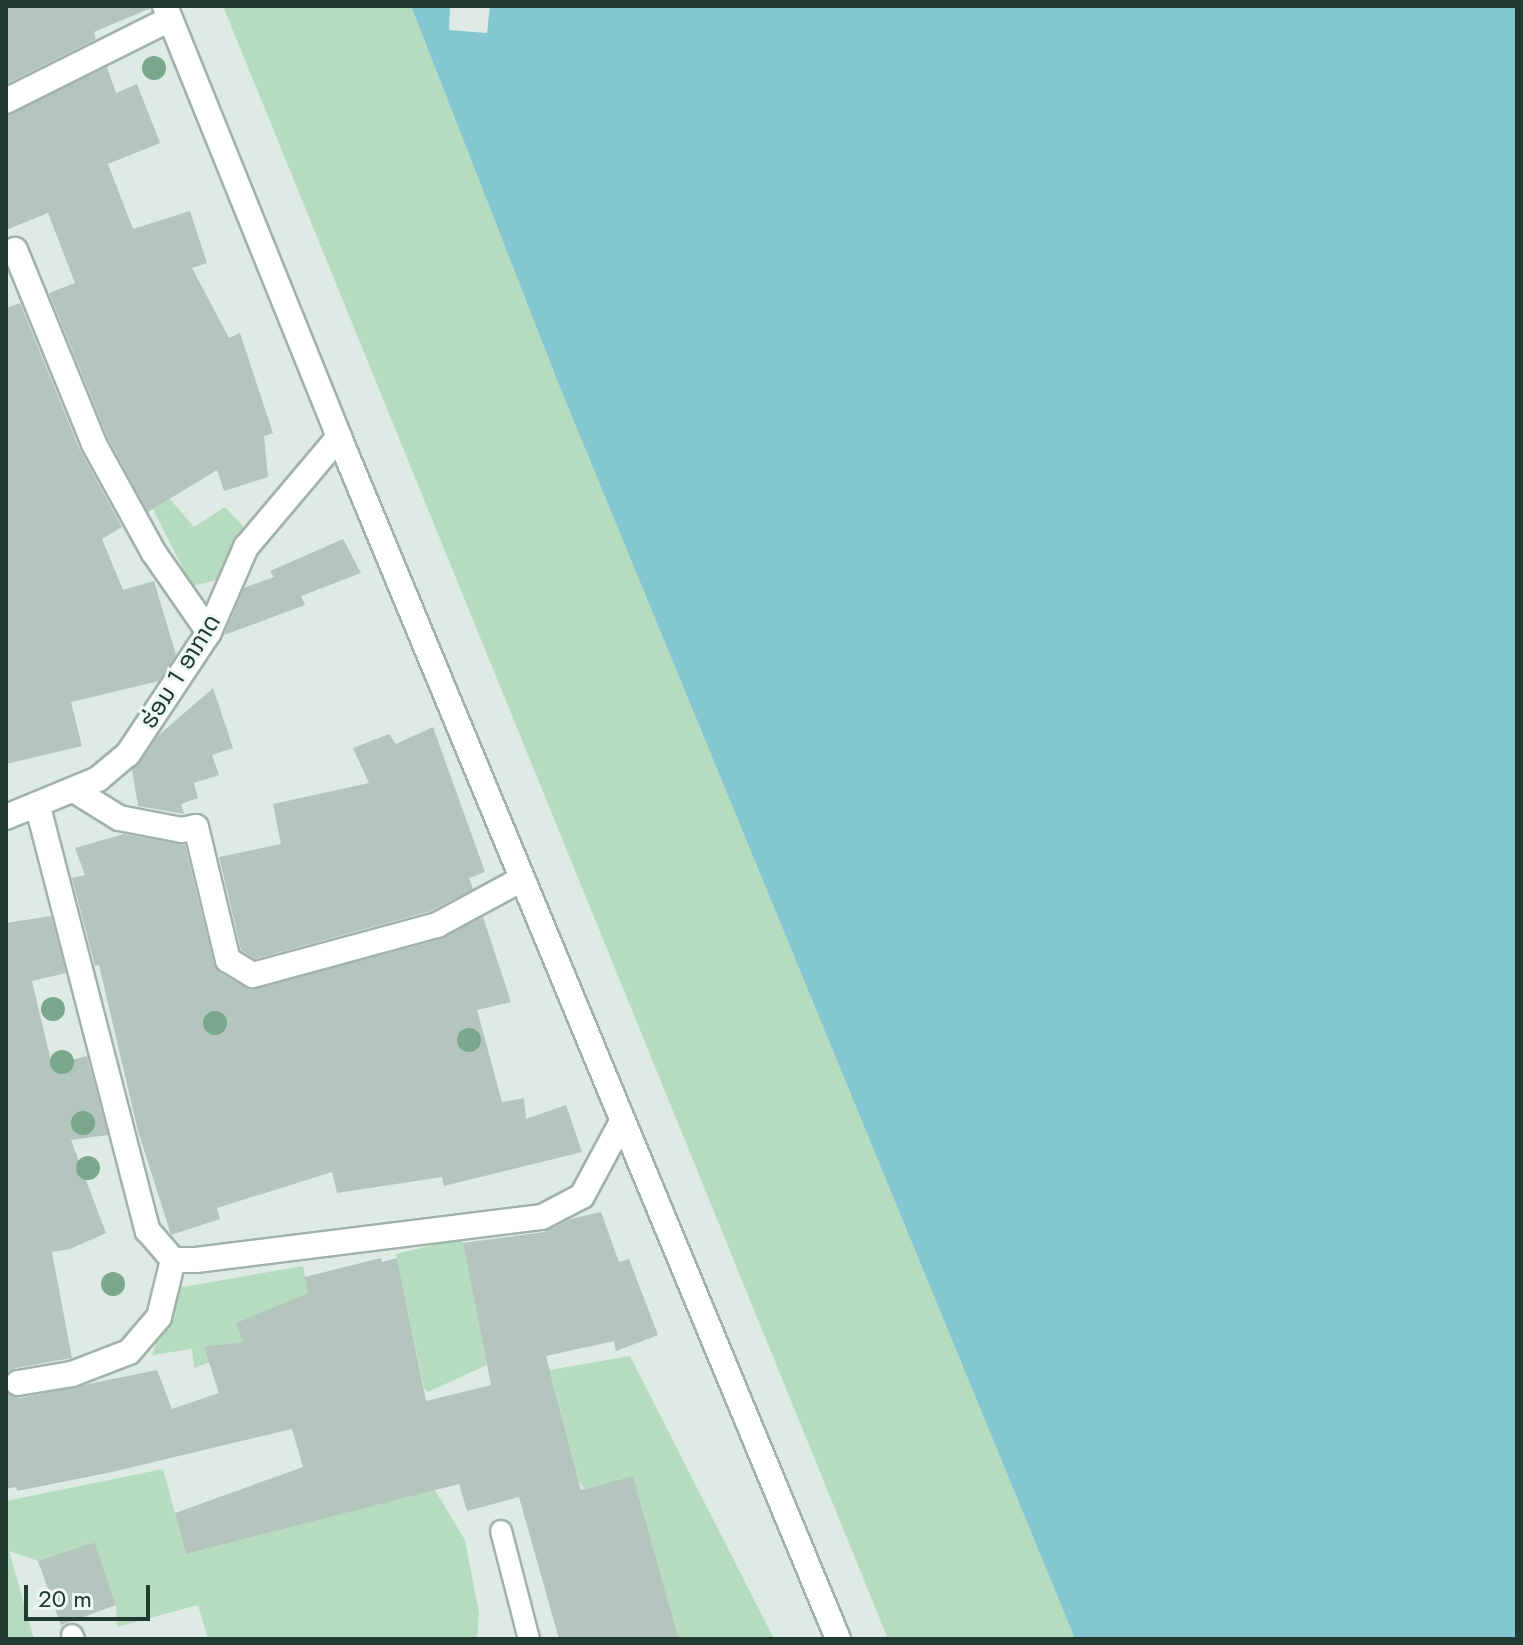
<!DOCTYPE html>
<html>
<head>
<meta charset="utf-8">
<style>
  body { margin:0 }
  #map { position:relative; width:1523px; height:1645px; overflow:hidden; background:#deeae5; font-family:Jost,"Noto Sans Lao",sans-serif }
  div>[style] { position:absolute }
  .green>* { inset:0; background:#b6dcc0 }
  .water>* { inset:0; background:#85c7d1 }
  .pier>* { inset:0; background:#deeae5 }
  .building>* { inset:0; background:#b4c5bd }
  .roads { filter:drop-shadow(2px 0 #a1b2ac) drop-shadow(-2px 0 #a1b2ac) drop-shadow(0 2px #a1b2ac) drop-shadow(0 -2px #a1b2ac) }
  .lane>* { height:20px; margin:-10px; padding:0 10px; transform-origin:10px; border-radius:10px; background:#fff }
  .street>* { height:24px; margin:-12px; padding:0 12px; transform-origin:12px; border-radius:12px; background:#fff }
  .trees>* { width:24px; height:24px; margin:-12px; border-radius:50%; background:#7ba78c }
  span { translate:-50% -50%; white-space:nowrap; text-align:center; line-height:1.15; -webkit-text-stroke:6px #eff7f2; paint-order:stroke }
  .street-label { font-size:24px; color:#203a32 }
  .frame { position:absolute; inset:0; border:8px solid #203a32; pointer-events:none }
  .scale { position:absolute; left:24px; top:1585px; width:126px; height:36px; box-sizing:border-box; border:4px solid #203a32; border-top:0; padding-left:10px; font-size:24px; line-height:28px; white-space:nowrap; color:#203a32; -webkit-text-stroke:6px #eff7f2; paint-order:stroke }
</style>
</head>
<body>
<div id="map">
  <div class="green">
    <i style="clip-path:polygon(223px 6px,411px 6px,559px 385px,1075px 1639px,888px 1639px)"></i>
    <i style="clip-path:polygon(170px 499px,194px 527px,225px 507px,243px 526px,242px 538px,222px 579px,192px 586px,153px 509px)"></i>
    <i style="clip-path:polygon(462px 1238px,487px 1365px,428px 1392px,424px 1388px,396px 1254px)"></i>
    <i style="clip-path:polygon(303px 1266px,313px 1316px,298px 1319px,289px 1301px,237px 1323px,246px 1349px,194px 1368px,192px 1349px,152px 1355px,177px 1288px)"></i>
    <i style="clip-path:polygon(630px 1356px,774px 1639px,679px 1639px,633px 1476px,585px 1489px,579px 1482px,550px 1370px)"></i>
    <i style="clip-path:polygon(163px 1469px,186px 1554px,435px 1490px,465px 1540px,479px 1613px,477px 1639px,208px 1639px,198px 1605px,117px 1627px,116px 1605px,93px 1542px,38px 1561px,9px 1551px,34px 1639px,6px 1639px,6px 1501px)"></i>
  </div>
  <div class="water">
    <i style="clip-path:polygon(411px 6px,1517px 6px,1517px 1639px,1075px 1639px,559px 385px)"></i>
  </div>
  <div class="pier">
    <i style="clip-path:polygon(450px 6px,490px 6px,487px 33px,449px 30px)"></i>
  </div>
  <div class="building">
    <i style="clip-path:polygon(6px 6px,150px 6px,151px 8px,94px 32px,96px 39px,6px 84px)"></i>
    <i style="clip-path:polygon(107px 67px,116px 93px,137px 84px,160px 143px,108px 164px,133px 229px,190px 211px,207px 263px,192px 268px,229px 338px,240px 333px,273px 433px,264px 436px,268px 477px,224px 491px,217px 470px,148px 512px,108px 438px,49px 293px,75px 283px,48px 213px,6px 230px,6px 116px)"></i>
    <i style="clip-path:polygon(20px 303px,80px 450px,122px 527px,102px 539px,123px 590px,154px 581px,176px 655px,159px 681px,71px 702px,82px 746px,6px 764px,6px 308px)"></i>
    <i style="clip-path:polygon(343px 539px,361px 573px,301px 596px,305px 605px,224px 635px,244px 588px,274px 577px,270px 571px)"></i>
    <i style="clip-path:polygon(213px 688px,233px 748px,212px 755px,219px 775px,194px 783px,198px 798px,181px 804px,184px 814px,138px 806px,132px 770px,159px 735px)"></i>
    <i style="clip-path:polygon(433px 727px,485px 872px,469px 878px,473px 889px,431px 911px,255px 959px,241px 950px,219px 857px,281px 844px,273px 804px,369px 783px,353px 748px,389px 734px,396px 744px)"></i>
    <i style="clip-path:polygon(124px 834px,185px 845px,214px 964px,220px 973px,250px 990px,441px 939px,483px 917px,511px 1002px,477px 1010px,502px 1102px,524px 1098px,526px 1119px,566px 1105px,582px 1152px,444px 1186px,442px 1177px,337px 1193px,332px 1172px,217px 1208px,220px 1219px,171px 1235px,138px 1131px,99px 965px,95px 966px,72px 878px,85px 875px,75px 848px)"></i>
    <i style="clip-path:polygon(51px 916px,66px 973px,32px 981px,52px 1065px,87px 1056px,108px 1135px,71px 1140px,106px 1233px,70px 1249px,52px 1252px,72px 1358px,16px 1368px,6px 1375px,6px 923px)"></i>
    <i style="clip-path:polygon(601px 1212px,619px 1262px,629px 1259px,658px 1335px,616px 1351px,614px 1341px,546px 1356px,581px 1490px,633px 1476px,679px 1639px,559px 1639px,519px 1497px,467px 1511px,459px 1484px,186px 1554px,175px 1513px,303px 1467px,292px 1429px,112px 1472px,17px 1491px,16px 1487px,6px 1489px,6px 1392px,20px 1398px,157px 1370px,172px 1409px,219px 1393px,204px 1347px,243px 1342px,236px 1323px,308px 1293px,305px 1277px,381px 1258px,382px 1262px,397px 1258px,426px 1401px,491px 1385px,463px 1243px,544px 1232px,571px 1219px)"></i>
    <i style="clip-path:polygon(94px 1542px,116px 1605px,61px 1625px,38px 1561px)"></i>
  </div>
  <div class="roads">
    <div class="lane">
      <i style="left:501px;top:1531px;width:112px;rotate:75.5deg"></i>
      <i style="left:72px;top:1635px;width:4px;rotate:63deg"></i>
    </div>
    <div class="street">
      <i style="left:165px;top:6px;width:465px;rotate:68deg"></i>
      <i style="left:339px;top:437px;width:1301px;rotate:67.45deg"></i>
      <i style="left:6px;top:101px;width:183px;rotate:-26.6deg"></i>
      <i style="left:15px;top:250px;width:209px;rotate:67.8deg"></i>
      <i style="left:94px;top:444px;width:124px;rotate:61.2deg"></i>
      <i style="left:154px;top:553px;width:96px;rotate:55.2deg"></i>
      <i style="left:74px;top:790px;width:53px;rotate:31.9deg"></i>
      <i style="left:119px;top:818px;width:64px;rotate:10.8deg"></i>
      <i style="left:182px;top:830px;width:14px;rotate:-12deg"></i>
      <i style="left:196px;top:827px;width:137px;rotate:76.5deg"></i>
      <i style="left:228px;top:960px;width:29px;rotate:31deg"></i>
      <i style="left:253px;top:975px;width:191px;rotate:-15.2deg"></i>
      <i style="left:437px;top:925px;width:97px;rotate:-28.4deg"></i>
      <i style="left:38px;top:807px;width:438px;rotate:75.5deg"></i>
      <i style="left:148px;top:1231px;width:38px;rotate:49deg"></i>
      <i style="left:173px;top:1260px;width:23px"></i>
      <i style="left:196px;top:1260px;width:349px;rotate:-7.1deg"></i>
      <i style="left:542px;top:1217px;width:45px;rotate:-27.7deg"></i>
      <i style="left:582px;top:1196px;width:86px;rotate:-61.7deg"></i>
      <i style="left:6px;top:817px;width:100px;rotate:-22.4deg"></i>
      <i style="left:98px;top:779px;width:39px;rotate:-40deg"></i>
      <i style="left:128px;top:754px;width:146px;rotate:-56.4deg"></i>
      <i style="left:209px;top:632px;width:93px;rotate:-66.5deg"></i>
      <i style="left:246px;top:547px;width:144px;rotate:-49.8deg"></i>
      <i style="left:18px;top:1383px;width:55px;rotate:-9.5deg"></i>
      <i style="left:72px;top:1374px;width:61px;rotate:-21.1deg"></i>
      <i style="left:129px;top:1352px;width:46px;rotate:-49.4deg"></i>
      <i style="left:159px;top:1317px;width:59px;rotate:-76.2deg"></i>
    </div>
  </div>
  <div class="trees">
    <i style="left:154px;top:68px"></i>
    <i style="left:53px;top:1009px"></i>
    <i style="left:215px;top:1023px"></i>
    <i style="left:469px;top:1040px"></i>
    <i style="left:62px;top:1062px"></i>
    <i style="left:83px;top:1123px"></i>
    <i style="left:88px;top:1168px"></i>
    <i style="left:113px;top:1284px"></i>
  </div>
  <div class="street-label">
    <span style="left:180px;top:671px;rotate:-58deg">ຮ່ອມ 1 ອາກາດ</span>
  </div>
  <div class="frame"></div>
  <div class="scale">20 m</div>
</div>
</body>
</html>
